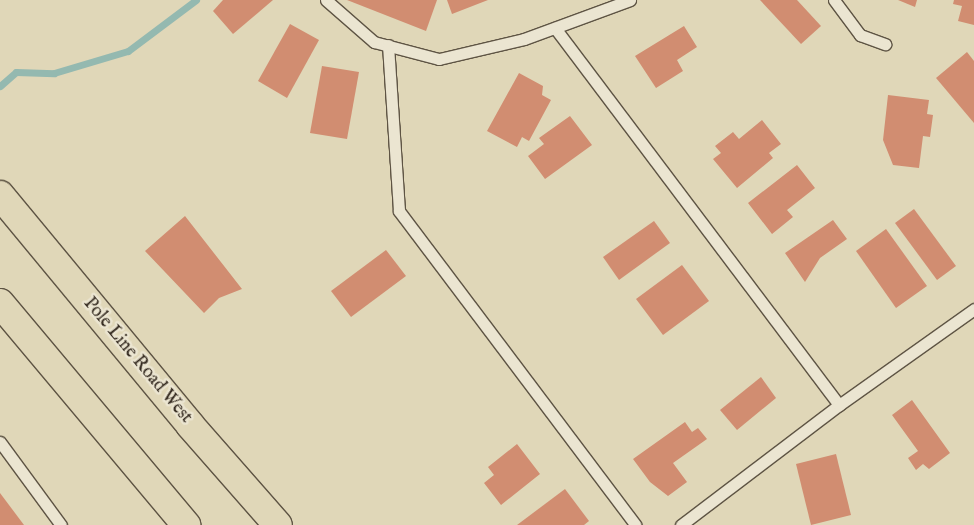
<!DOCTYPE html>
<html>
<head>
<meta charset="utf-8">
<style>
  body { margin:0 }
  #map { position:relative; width:974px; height:525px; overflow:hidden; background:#e0d7b8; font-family:"IM FELL English",serif }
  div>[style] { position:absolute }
  .stream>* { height:7px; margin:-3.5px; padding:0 3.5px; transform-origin:3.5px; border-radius:3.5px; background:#94b9b0 }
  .building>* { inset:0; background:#d18d71 }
  .roads { filter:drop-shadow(1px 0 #5e5444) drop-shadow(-1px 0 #5e5444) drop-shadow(0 1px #5e5444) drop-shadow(0 -1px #5e5444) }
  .lane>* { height:11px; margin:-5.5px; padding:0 5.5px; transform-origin:5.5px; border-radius:5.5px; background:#ebe5d1 }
  .highway>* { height:28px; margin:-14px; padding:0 14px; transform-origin:14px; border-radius:14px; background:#e0d7b8 }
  span { translate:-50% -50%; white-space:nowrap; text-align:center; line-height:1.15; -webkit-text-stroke:5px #ebe5d1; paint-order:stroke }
  .street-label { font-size:18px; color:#32281e }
</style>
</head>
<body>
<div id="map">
  <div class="stream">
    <i style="left:0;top:86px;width:21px;rotate:-41deg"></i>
    <i style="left:16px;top:72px;width:38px;rotate:2deg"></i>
    <i style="left:54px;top:73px;width:77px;rotate:-16.6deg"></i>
    <i style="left:128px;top:51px;width:85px;rotate:-36.9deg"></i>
  </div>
  <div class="building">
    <i style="clip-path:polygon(223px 0,273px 0,233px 34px,213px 11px)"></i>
    <i style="clip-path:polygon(347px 0,437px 0,426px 31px)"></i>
    <i style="clip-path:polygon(447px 0,488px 0,452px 14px)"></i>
    <i style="clip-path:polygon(760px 0,797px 0,821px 26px,801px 44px)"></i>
    <i style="clip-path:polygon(898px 0,917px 0,915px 7px)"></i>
    <i style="clip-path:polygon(954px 0,974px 0,974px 25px,958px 21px,962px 6px,953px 4px)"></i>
    <i style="clip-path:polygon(290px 24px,319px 40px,287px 98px,258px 81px)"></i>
    <i style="clip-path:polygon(684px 26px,697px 47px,677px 60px,683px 71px,656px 88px,635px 56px)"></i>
    <i style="clip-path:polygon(967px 52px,974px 61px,974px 123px,936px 78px)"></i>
    <i style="clip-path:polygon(322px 66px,359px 72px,347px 139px,310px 133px)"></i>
    <i style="clip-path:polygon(519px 73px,543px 86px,542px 95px,551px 100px,529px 141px,522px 137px,517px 147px,487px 131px)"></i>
    <i style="clip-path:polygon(888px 95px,929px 100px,927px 114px,933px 115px,930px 137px,923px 136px,919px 168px,893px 165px,883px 140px)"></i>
    <i style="clip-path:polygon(570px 116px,592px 145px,545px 179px,528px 156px,544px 144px,539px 138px)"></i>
    <i style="clip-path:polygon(762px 120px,781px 144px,769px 153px,773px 158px,737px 188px,713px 159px,721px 153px,715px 146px,733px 132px,739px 139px)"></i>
    <i style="clip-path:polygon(797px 165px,815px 188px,787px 210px,793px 217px,772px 234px,748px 203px)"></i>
    <i style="clip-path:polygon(914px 209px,956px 266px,937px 280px,895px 223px)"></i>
    <i style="clip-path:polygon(185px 216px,242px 289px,219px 298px,204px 313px,145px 251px)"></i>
    <i style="clip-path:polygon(833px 220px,847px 239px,820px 258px,805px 282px,785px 253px)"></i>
    <i style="clip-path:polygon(654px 221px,670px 243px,619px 280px,603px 257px)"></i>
    <i style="clip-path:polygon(886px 229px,927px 286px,896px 308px,856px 251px)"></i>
    <i style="clip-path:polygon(386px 250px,406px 276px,351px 317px,331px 291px)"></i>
    <i style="clip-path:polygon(682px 265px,709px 301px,663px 335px,636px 299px)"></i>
    <i style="clip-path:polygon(761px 377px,776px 398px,737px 430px,720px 410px)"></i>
    <i style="clip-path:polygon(912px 400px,950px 453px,929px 469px,923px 464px,916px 470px,908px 458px,918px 451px,892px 415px)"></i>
    <i style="clip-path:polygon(685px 422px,692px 432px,698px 428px,707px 439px,673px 463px,687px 482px,668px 496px,650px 482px,633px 459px)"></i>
    <i style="clip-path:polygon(517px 444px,540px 474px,501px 505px,484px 483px,494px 475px,488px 467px)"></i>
    <i style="clip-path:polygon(836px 454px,851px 515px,811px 525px,796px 464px)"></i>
    <i style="clip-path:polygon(565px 489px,589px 521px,584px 525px,517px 525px)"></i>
    <i style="clip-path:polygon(0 493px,24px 525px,0 525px)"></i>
  </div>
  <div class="roads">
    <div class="lane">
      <i style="left:326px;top:0;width:64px;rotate:41.2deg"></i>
      <i style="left:374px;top:42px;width:67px;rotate:14.7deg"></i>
      <i style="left:439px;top:59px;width:87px;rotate:-13.2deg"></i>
      <i style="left:524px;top:39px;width:113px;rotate:-20.2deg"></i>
      <i style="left:834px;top:0;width:44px;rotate:53.4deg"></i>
      <i style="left:860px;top:35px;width:27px;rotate:20deg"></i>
      <i style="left:555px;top:28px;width:472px;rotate:53deg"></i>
      <i style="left:388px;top:45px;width:166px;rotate:86.2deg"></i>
      <i style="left:399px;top:211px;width:393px;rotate:53deg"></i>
      <i style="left:0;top:442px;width:103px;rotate:53.7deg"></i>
      <i style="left:681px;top:525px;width:198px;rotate:-37.2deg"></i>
      <i style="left:839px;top:405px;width:166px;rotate:-35.4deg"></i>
    </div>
    <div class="highway">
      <i style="left:0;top:195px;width:298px;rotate:50.4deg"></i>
      <i style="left:190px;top:425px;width:133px;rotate:48.7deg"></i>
      <i style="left:0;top:303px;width:290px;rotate:50deg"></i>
    </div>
  </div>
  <div class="street-label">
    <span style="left:137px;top:361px;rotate:50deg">Pole Line Road West</span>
  </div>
</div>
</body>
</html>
